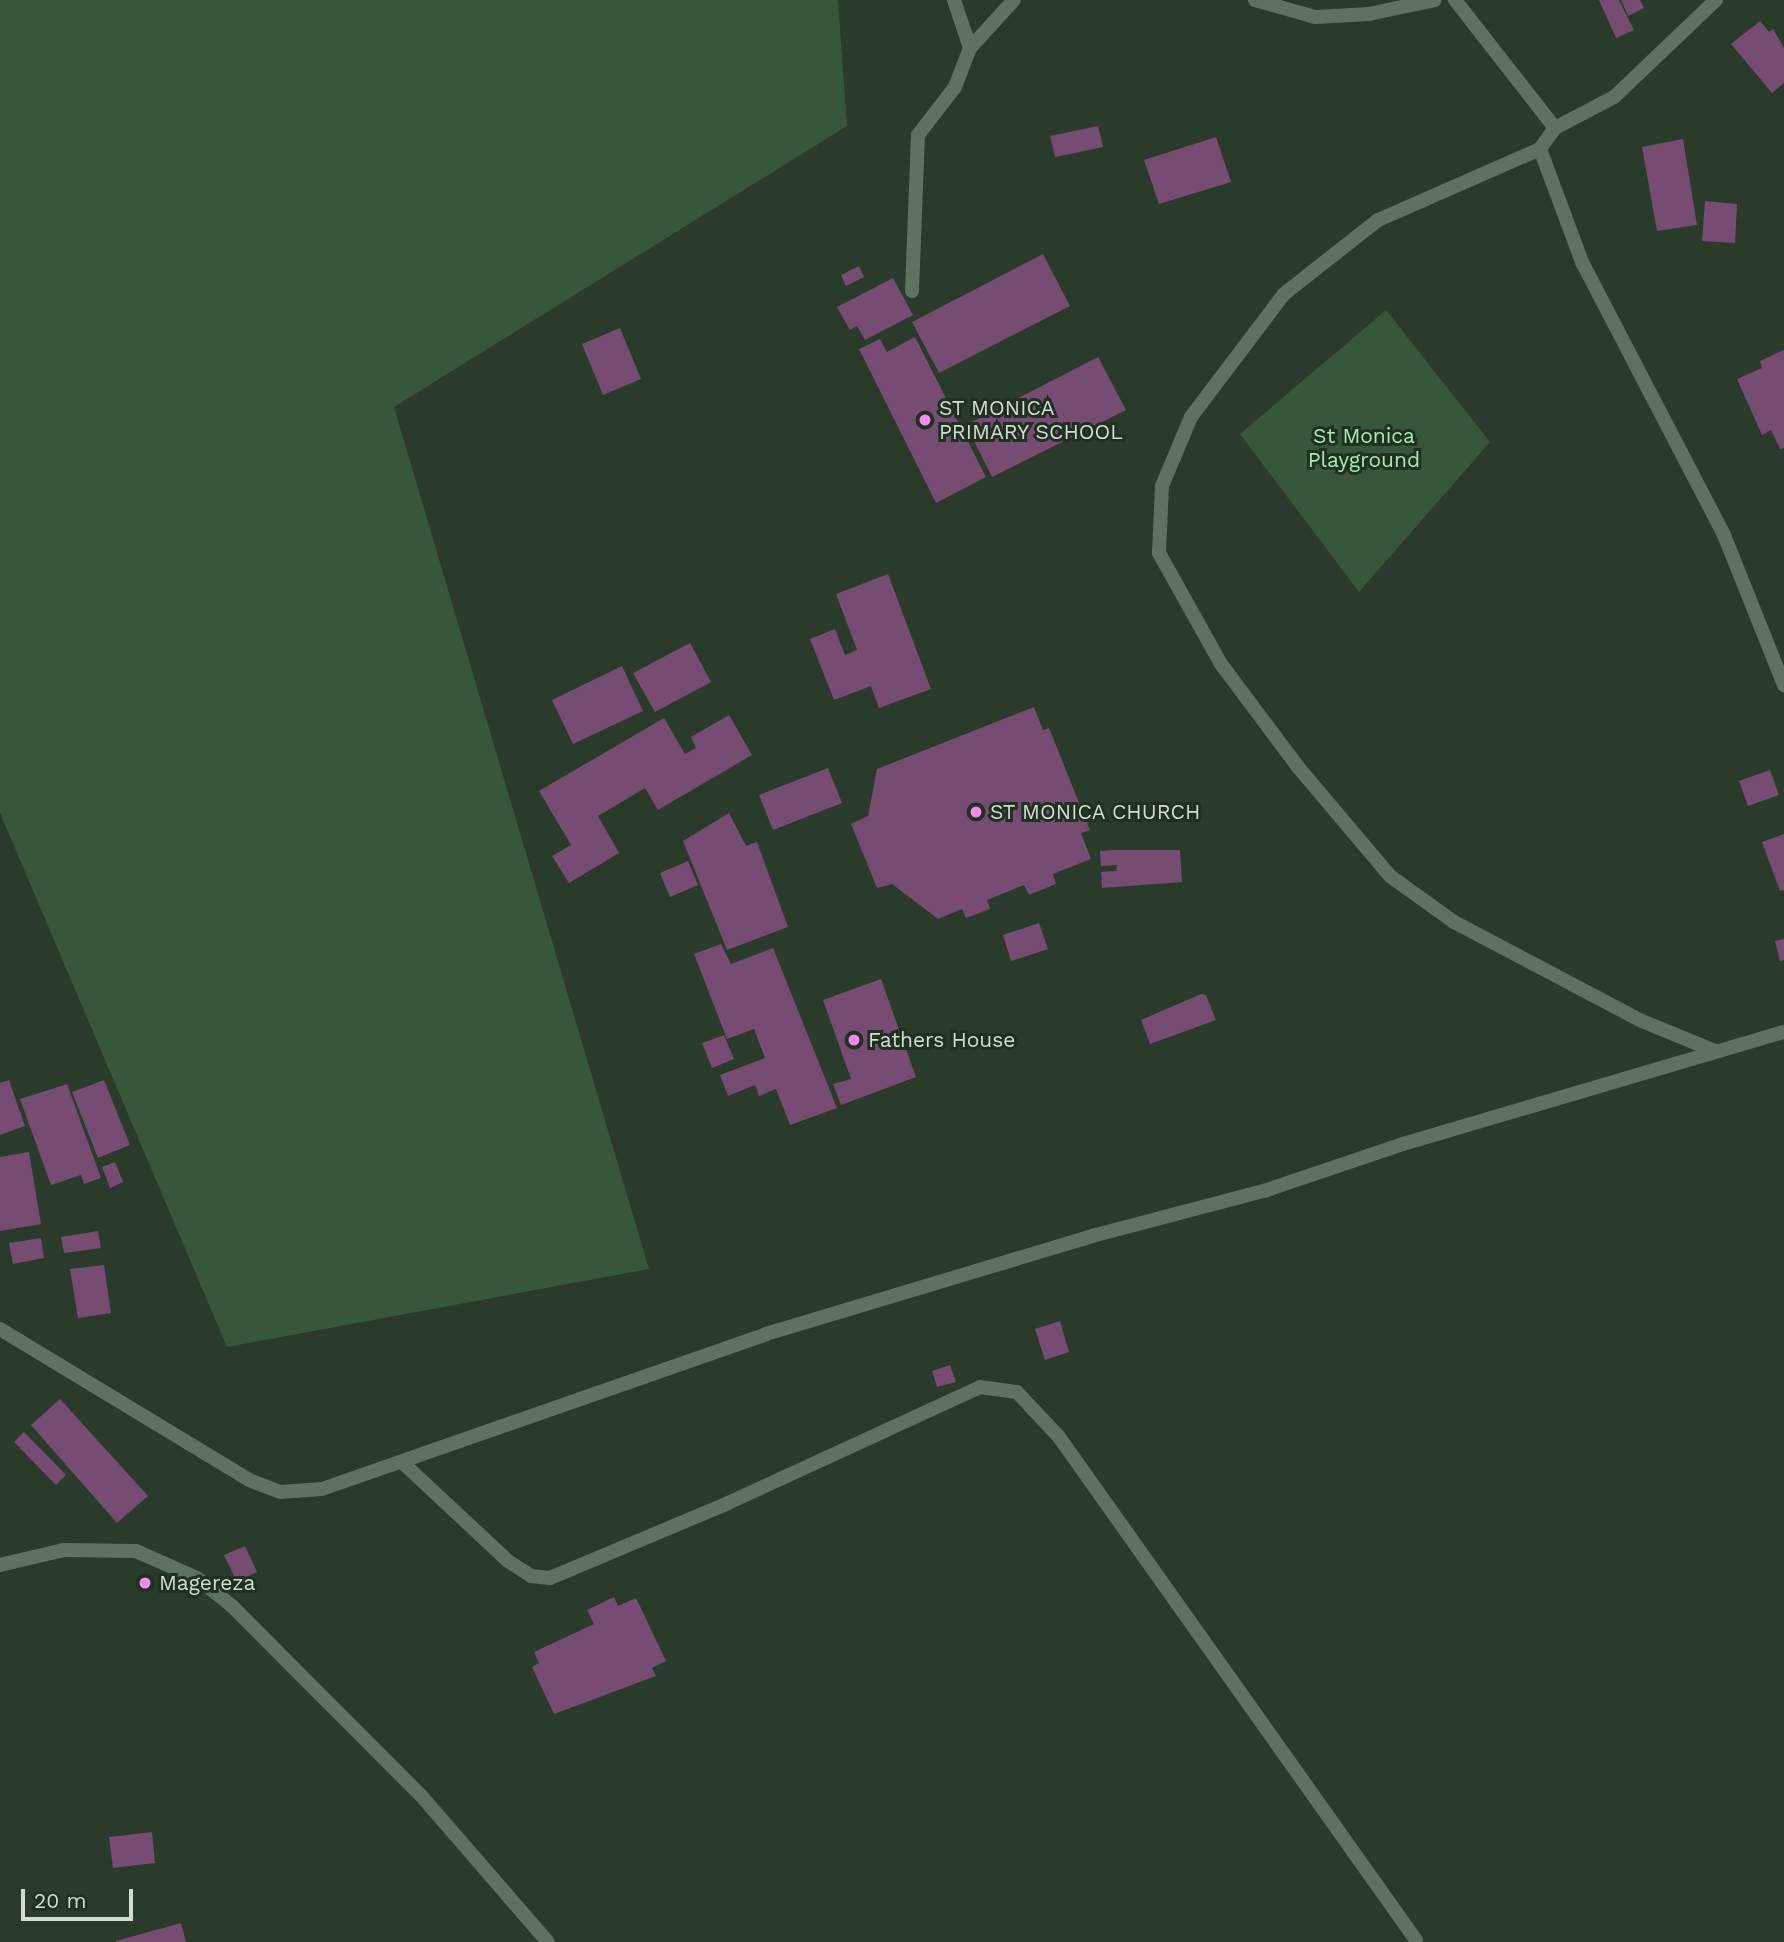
<!DOCTYPE html>
<html>
<head>
<meta charset="utf-8">
<style>
  body { margin:0 }
  #map { position:relative; width:1784px; height:1942px; overflow:hidden; background:#2a3a2b; font-family:"Work Sans",sans-serif }
  div>[style] { position:absolute }
  .green>* { inset:0; background:#37563a }
  .building>* { inset:0; background:#764c73 }
  .service>* { height:14px; margin:-7px; padding:0 7px; transform-origin:7px; border-radius:7px; background:#5f7260 }
  .minor>* { height:14px; margin:-7px; padding:0 7px; transform-origin:7px; border-radius:7px; background:#5f7260 }
  .dots>* { width:19px; height:19px; translate:-50% -50%; box-sizing:border-box; border:4px solid #203021; border-radius:50% }
  span { translate:-50% -50%; white-space:nowrap; text-align:center; line-height:1.15; -webkit-text-stroke:6px #203021; paint-order:stroke }
  .poi-label { font-size:21px; color:#d3ddd3 }
  .left { translate:0 -50%; text-align:left }
  .park-label { font-size:21px; color:#a7ecad }
  .scale { position:absolute; left:21px; top:1889px; width:112px; height:32px; box-sizing:border-box; border:4px solid #d3ddd3; border-top:0; padding-left:9px; font-size:21px; line-height:24px; white-space:nowrap; color:#d3ddd3; -webkit-text-stroke:5px #203021; paint-order:stroke }
</style>
</head>
<body>
<div id="map">
  <div class="green">
    <i style="clip-path:polygon(0 0,838px 0,847px 126px,394px 407px,649px 1269px,227px 1347px,0 813px)"></i>
    <i style="clip-path:polygon(1386px 310px,1490px 442px,1359px 592px,1240px 434px)"></i>
  </div>
  <div class="building">
    <i style="clip-path:polygon(1599px 0,1619px 0,1634px 30px,1616px 38px)"></i>
    <i style="clip-path:polygon(1621px 0,1640px 0,1644px 8px,1628px 16px)"></i>
    <i style="clip-path:polygon(1760px 21px,1769px 32px,1773px 29px,1784px 48px,1784px 83px,1772px 93px,1731px 44px)"></i>
    <i style="clip-path:polygon(1098px 126px,1103px 147px,1055px 157px,1050px 136px)"></i>
    <i style="clip-path:polygon(1216px 137px,1231px 182px,1159px 204px,1144px 160px)"></i>
    <i style="clip-path:polygon(1683px 139px,1697px 225px,1657px 231px,1642px 147px)"></i>
    <i style="clip-path:polygon(1705px 201px,1737px 204px,1735px 243px,1702px 241px)"></i>
    <i style="clip-path:polygon(1043px 254px,1070px 306px,939px 373px,912px 322px)"></i>
    <i style="clip-path:polygon(859px 266px,864px 277px,846px 286px,841px 275px)"></i>
    <i style="clip-path:polygon(893px 278px,913px 315px,865px 340px,857px 326px,850px 330px,837px 307px)"></i>
    <i style="clip-path:polygon(620px 328px,641px 379px,603px 395px,582px 344px)"></i>
    <i style="clip-path:polygon(915px 337px,986px 477px,936px 503px,859px 349px,880px 339px,887px 352px)"></i>
    <i style="clip-path:polygon(1784px 350px,1784px 448px,1780px 449px,1771px 430px,1762px 435px,1737px 379px,1762px 368px,1760px 361px)"></i>
    <i style="clip-path:polygon(1098px 357px,1126px 410px,992px 477px,966px 425px)"></i>
    <i style="clip-path:polygon(888px 574px,931px 689px,879px 708px,871px 686px,834px 700px,810px 639px,835px 629px,845px 655px,857px 650px,836px 594px)"></i>
    <i style="clip-path:polygon(690px 643px,711px 682px,655px 712px,633px 673px)"></i>
    <i style="clip-path:polygon(622px 666px,643px 711px,573px 744px,552px 700px)"></i>
    <i style="clip-path:polygon(1034px 707px,1043px 730px,1049px 728px,1090px 830px,1081px 833px,1091px 859px,1053px 874px,1056px 884px,1029px 895px,1024px 885px,987px 900px,990px 909px,966px 918px,962px 909px,938px 919px,892px 884px,877px 888px,851px 824px,868px 816px,877px 769px)"></i>
    <i style="clip-path:polygon(729px 715px,752px 755px,658px 810px,645px 788px,598px 816px,619px 853px,569px 883px,552px 856px,571px 845px,539px 791px,664px 718px,685px 754px,696px 748px,691px 737px)"></i>
    <i style="clip-path:polygon(828px 768px,842px 803px,773px 830px,759px 795px)"></i>
    <i style="clip-path:polygon(1770px 770px,1779px 795px,1748px 806px,1739px 781px)"></i>
    <i style="clip-path:polygon(729px 813px,746px 846px,757px 842px,788px 927px,727px 950px,683px 841px)"></i>
    <i style="clip-path:polygon(1784px 834px,1784px 890px,1780px 891px,1762px 842px)"></i>
    <i style="clip-path:polygon(1115px 850px,1180px 850px,1182px 882px,1102px 888px,1101px 872px,1116px 871px,1117px 865px,1101px 866px,1100px 851px)"></i>
    <i style="clip-path:polygon(688px 861px,698px 885px,670px 897px,660px 873px)"></i>
    <i style="clip-path:polygon(1039px 923px,1048px 949px,1011px 961px,1003px 935px)"></i>
    <i style="clip-path:polygon(1784px 939px,1784px 960px,1780px 961px,1775px 941px)"></i>
    <i style="clip-path:polygon(721px 944px,731px 964px,773px 948px,837px 1108px,790px 1125px,776px 1089px,759px 1096px,755px 1085px,728px 1096px,720px 1075px,765px 1058px,754px 1029px,727px 1039px,694px 954px)"></i>
    <i style="clip-path:polygon(881px 979px,916px 1077px,841px 1105px,833px 1084px,851px 1079px,823px 1000px)"></i>
    <i style="clip-path:polygon(1201px 994px,1206px 995px,1216px 1020px,1150px 1044px,1141px 1020px)"></i>
    <i style="clip-path:polygon(724px 1035px,734px 1059px,712px 1068px,702px 1043px)"></i>
    <i style="clip-path:polygon(9px 1080px,25px 1126px,0 1135px,0 1083px)"></i>
    <i style="clip-path:polygon(104px 1080px,130px 1145px,98px 1158px,72px 1092px)"></i>
    <i style="clip-path:polygon(67px 1084px,101px 1178px,84px 1184px,81px 1175px,51px 1185px,20px 1099px)"></i>
    <i style="clip-path:polygon(29px 1152px,41px 1224px,0 1231px,0 1157px)"></i>
    <i style="clip-path:polygon(115px 1162px,123px 1182px,110px 1188px,102px 1167px)"></i>
    <i style="clip-path:polygon(98px 1231px,101px 1248px,64px 1253px,61px 1237px)"></i>
    <i style="clip-path:polygon(41px 1238px,44px 1258px,13px 1264px,9px 1243px)"></i>
    <i style="clip-path:polygon(104px 1265px,111px 1313px,78px 1318px,70px 1269px)"></i>
    <i style="clip-path:polygon(1060px 1321px,1069px 1352px,1045px 1360px,1035px 1329px)"></i>
    <i style="clip-path:polygon(950px 1365px,956px 1382px,937px 1387px,932px 1371px)"></i>
    <i style="clip-path:polygon(60px 1399px,148px 1496px,117px 1523px,31px 1425px)"></i>
    <i style="clip-path:polygon(24px 1432px,66px 1475px,56px 1485px,14px 1442px)"></i>
    <i style="clip-path:polygon(245px 1546px,257px 1572px,237px 1582px,224px 1555px)"></i>
    <i style="clip-path:polygon(614px 1597px,618px 1606px,636px 1598px,666px 1661px,652px 1668px,656px 1676px,554px 1714px,532px 1667px,539px 1663px,534px 1652px,594px 1624px,587px 1610px)"></i>
    <i style="clip-path:polygon(152px 1832px,155px 1863px,113px 1868px,109px 1837px)"></i>
    <i style="clip-path:polygon(181px 1923px,186px 1942px,116px 1942px,116px 1941px)"></i>
  </div>
  <div class="service">
    <i style="left:1255px;top:0;width:62px;rotate:15.8deg"></i>
    <i style="left:1315px;top:17px;width:54px;rotate:-3.2deg"></i>
    <i style="left:1369px;top:14px;width:67px;rotate:-12deg"></i>
    <i style="left:1455px;top:0;width:162px;rotate:52deg"></i>
    <i style="left:970px;top:48px;width:65px;rotate:-47.5deg"></i>
    <i style="left:1540px;top:149px;width:177px;rotate:156.3deg"></i>
    <i style="left:1378px;top:220px;width:120px;rotate:141.8deg"></i>
    <i style="left:1284px;top:294px;width:154px;rotate:127.1deg"></i>
    <i style="left:1191px;top:417px;width:75px;rotate:112.8deg"></i>
    <i style="left:1162px;top:486px;width:67px;rotate:92.6deg"></i>
    <i style="left:1159px;top:553px;width:127px;rotate:60.8deg"></i>
    <i style="left:1221px;top:664px;width:129px;rotate:53.2deg"></i>
    <i style="left:1298px;top:767px;width:143px;rotate:49.8deg"></i>
    <i style="left:1390px;top:876px;width:79px;rotate:35.7deg"></i>
    <i style="left:1454px;top:922px;width:212px;rotate:27.8deg"></i>
    <i style="left:1642px;top:1021px;width:79px;rotate:22.3deg"></i>
    <i style="left:912px;top:291px;width:156px;rotate:-87.8deg"></i>
    <i style="left:918px;top:135px;width:61px;rotate:-52.4deg"></i>
    <i style="left:955px;top:87px;width:42px;rotate:-69deg"></i>
    <i style="left:970px;top:48px;width:51px;rotate:-108.4deg"></i>
    <i style="left:404px;top:1464px;width:142px;rotate:43deg"></i>
    <i style="left:508px;top:1561px;width:27px;rotate:33deg"></i>
    <i style="left:531px;top:1576px;width:19px;rotate:6deg"></i>
    <i style="left:550px;top:1578px;width:193px;rotate:-22.8deg"></i>
    <i style="left:728px;top:1503px;width:277px;rotate:-24.7deg"></i>
    <i style="left:980px;top:1387px;width:37px;rotate:8deg"></i>
    <i style="left:1017px;top:1392px;width:62px;rotate:47deg"></i>
    <i style="left:1059px;top:1437px;width:617px;rotate:54.64deg"></i>
  </div>
  <div class="minor">
    <i style="left:1716px;top:0;width:141px;rotate:136.4deg"></i>
    <i style="left:1614px;top:97px;width:67px;rotate:152.3deg"></i>
    <i style="left:1555px;top:128px;width:26px;rotate:126deg"></i>
    <i style="left:1540px;top:149px;width:121px;rotate:69.6deg"></i>
    <i style="left:1582px;top:262px;width:308px;rotate:62.5deg"></i>
    <i style="left:1724px;top:535px;width:162px;rotate:68.2deg"></i>
    <i style="left:0;top:1329px;width:291px;rotate:31.2deg"></i>
    <i style="left:249px;top:1480px;width:33px;rotate:21deg"></i>
    <i style="left:280px;top:1492px;width:42px;rotate:-4.1deg"></i>
    <i style="left:322px;top:1489px;width:470px;rotate:-19.2deg"></i>
    <i style="left:766px;top:1334px;width:340px;rotate:-16.7deg"></i>
    <i style="left:1092px;top:1236px;width:178px;rotate:-14.7deg"></i>
    <i style="left:1264px;top:1191px;width:147px;rotate:-18.7deg"></i>
    <i style="left:1403px;top:1144px;width:397px;rotate:-16.4deg"></i>
    <i style="left:0;top:1565px;width:66px;rotate:-13.2deg"></i>
    <i style="left:64px;top:1550px;width:72px;rotate:0.8deg"></i>
    <i style="left:136px;top:1551px;width:67px;rotate:23.9deg"></i>
    <i style="left:197px;top:1578px;width:45px;rotate:38.7deg"></i>
    <i style="left:232px;top:1606px;width:272px;rotate:45.1deg"></i>
    <i style="left:424px;top:1799px;width:189px;rotate:49.1deg"></i>
  </div>
  <div class="dots">
    <i style="left:925px;top:420px;background:#f589ef"></i>
    <i style="left:976px;top:812px;background:#f589ef"></i>
    <i style="left:854px;top:1040px;background:#f589ef"></i>
    <i style="left:145px;top:1583px;background:#f589ef"></i>
  </div>
  <div class="poi-label">
    <span class="left" style="left:939px;top:420px">ST MONICA<br>PRIMARY SCHOOL</span>
    <span class="left" style="left:990px;top:812px">ST MONICA CHURCH</span>
    <span class="left" style="left:868px;top:1040px">Fathers House</span>
    <span class="left" style="left:159px;top:1583px">Magereza</span>
  </div>
  <div class="park-label">
    <span style="left:1364px;top:448px">St Monica<br>Playground</span>
  </div>
  <div class="scale">20 m</div>
</div>
</body>
</html>
